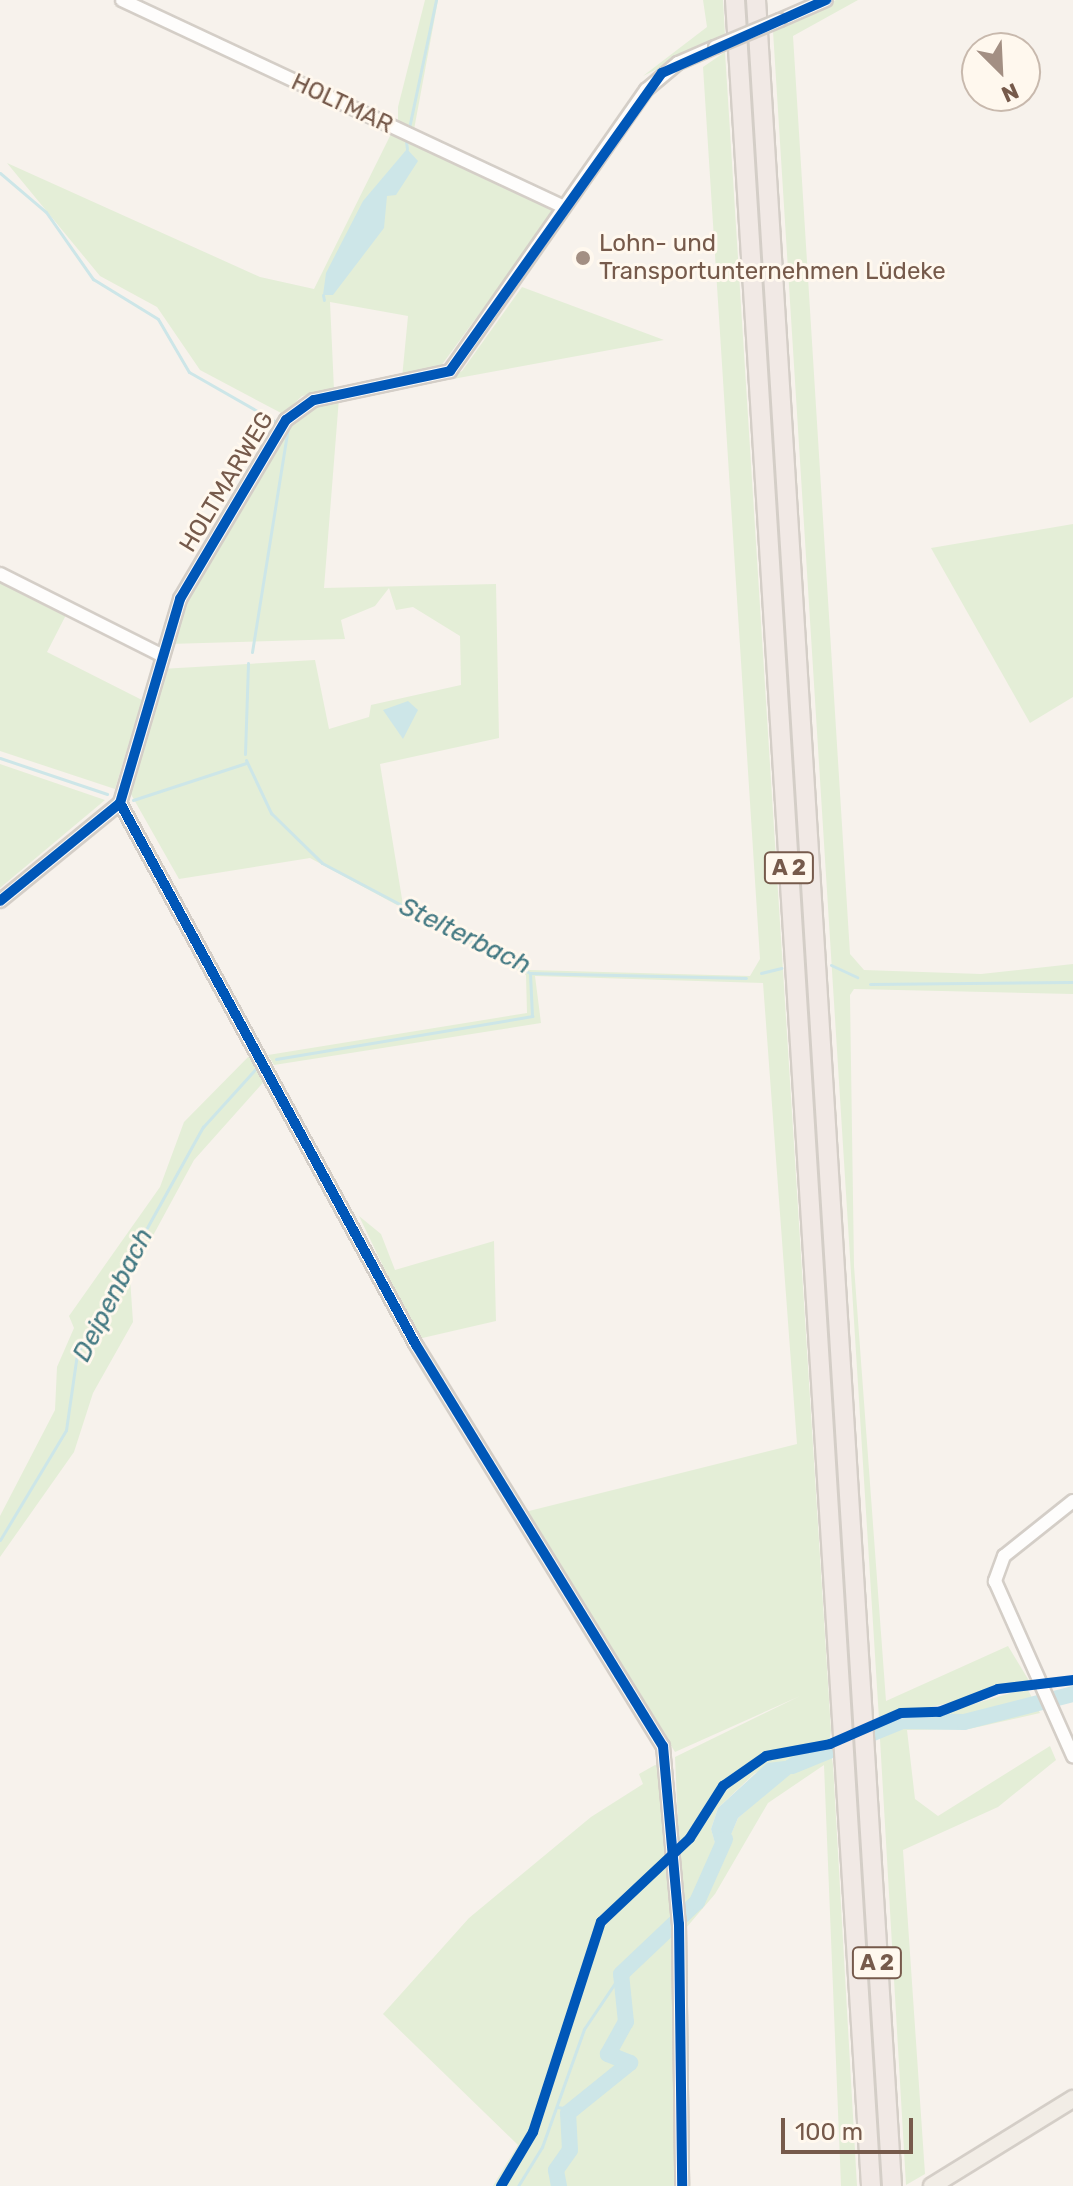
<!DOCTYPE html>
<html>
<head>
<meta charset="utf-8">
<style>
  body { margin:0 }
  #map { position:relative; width:1073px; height:2186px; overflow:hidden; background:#f7f2ec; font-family:Rubik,sans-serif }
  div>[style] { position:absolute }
  .green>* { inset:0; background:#e4eed7 }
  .water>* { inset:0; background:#cde6e8 }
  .stream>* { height:3px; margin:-1.5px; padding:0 1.5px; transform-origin:1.5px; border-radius:1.5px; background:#cde6e8 }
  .river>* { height:16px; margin:-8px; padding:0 8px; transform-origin:8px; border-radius:8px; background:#cde6e8 }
  .roads { filter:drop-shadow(2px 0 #d4cec7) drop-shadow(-2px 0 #d4cec7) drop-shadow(0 2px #d4cec7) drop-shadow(0 -2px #d4cec7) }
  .minor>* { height:12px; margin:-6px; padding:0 6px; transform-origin:6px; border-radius:6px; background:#fefdfc }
  .major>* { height:16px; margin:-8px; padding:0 8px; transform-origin:8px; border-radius:8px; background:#f2ede6 }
  .highway>* { height:18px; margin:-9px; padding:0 9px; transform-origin:9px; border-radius:9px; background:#f1e9e5 }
  .bridges { filter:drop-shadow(2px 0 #d4cec7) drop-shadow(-2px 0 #d4cec7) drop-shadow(0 2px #d4cec7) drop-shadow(0 -2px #d4cec7) }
  .minor-bridge>* { height:12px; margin:-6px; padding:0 6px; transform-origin:6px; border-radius:6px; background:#fefdfc }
  .cycleway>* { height:10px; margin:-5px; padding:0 5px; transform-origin:5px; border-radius:5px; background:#0057b8 }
  .dots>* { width:22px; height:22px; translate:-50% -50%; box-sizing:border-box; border:4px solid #fff8ee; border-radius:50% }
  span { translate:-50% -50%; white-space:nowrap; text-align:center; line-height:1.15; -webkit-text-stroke:6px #fff8ee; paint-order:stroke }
  .shield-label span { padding:2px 6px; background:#fff8ee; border:2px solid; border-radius:6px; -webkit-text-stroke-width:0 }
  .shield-label { font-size:22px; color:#765a4b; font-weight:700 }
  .street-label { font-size:24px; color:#765a4b }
  .poi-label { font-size:24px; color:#765a4b }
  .left { translate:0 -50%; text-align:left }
  .water-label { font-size:26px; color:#427882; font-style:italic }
  .north { position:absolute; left:961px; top:32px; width:80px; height:80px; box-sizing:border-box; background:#fff8ee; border:2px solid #c8b9ad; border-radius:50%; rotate:156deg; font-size:22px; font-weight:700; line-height:32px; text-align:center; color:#765a4b }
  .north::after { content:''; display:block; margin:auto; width:28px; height:36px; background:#a38f83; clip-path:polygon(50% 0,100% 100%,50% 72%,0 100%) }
  .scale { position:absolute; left:781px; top:2118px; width:132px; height:36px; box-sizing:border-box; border:4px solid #765a4b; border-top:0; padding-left:10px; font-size:24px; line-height:28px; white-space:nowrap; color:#765a4b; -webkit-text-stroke:6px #fff8ee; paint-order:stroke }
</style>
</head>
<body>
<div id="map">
  <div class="green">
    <i style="clip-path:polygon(425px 0,438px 0,413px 135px,398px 126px,398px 107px)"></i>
    <i style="clip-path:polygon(703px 0,723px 0,725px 35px,643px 76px,707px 27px)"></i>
    <i style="clip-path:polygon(836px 0,858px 0,793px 36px,850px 954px,864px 970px,981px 974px,1073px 964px,1073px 994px,854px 989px,850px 995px,854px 1266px,886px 1701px,1008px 1646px,1031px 1684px,879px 1719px,773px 31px)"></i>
    <i style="clip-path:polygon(725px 52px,831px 1731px,829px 1742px,765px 1754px,740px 1769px,709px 1799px,679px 1847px,675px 1757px,800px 1696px,675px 1752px,525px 1512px,797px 1444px,763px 983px,535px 976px,541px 1023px,274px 1065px,268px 1055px,527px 1013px,526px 975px,310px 858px,179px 879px,128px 789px,161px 669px,315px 660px,329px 729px,369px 717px,371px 705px,461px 685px,460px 636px,413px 607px,396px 610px,389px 588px,375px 606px,341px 620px,345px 639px,168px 644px,182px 604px,299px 411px,339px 398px,324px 588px,496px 584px,499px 738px,380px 764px,403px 905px,530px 970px,750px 976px,760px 959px,703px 67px)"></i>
    <i style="clip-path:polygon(392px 132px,556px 209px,438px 370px,402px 378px,408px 316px,330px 302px,334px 390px,302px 396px,283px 414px,200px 370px,157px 307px,100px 276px,7px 163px,260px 277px,314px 289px)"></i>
    <i style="clip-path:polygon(522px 287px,664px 340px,442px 381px,462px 371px)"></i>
    <i style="clip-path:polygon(1073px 524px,1073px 697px,1030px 723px,931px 548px)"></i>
    <i style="clip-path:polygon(0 582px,66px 615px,47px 652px,142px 700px,115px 789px,0 751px)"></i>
    <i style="clip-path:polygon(0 764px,105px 800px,0 888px)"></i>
    <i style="clip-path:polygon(254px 1051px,268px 1077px,194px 1160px,130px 1278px,133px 1322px,93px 1393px,74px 1452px,0 1557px,0 1516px,55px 1410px,57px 1367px,74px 1328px,69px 1316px,160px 1187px,184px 1122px)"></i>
    <i style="clip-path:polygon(359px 1216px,381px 1234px,395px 1270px,494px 1241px,496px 1321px,418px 1339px)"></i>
    <i style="clip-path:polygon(1027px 1688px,1040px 1713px,969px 1729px,907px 1730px,915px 1799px,938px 1816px,1050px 1746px,1056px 1760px,998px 1807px,903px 1850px,925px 2174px,906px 2185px,879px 1722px,937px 1715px)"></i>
    <i style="clip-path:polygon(evenodd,830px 1746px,833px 1765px,857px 2186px,841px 2186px,824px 1765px,768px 1803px,715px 1894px,686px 1928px,683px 1921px,679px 1851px,712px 1800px,764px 1759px,830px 1746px,805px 1758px,738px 1818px,720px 1860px,711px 1829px,718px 1808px,755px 1773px,805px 1758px)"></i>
    <i style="clip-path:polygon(655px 1765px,661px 1767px,671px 1851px,593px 1932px,526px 2147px,499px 2186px,493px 2186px,518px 2145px,383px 2014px,469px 1918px,591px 1817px,643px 1784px,639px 1774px)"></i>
    <i style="clip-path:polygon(671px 1856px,680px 2186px,503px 2186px,534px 2133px,597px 1934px)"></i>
  </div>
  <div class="water">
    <i style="clip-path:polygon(407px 149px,418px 161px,396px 195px,387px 196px,384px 228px,333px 295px,323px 295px,326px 273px,363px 201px)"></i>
    <i style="clip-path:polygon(408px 701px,418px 710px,403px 739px,383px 710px)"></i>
    <i style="clip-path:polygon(810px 1758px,738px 1818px,720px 1861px,711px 1829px,718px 1808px,767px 1763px)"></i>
  </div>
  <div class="stream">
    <i style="left:409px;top:128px;width:131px;rotate:-78.1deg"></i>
    <i style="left:406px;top:141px;width:8px;rotate:83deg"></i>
    <i style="left:0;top:173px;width:60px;rotate:40.3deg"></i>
    <i style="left:46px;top:212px;width:82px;rotate:55deg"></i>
    <i style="left:93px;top:279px;width:76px;rotate:31.6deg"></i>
    <i style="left:158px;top:319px;width:61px;rotate:59.7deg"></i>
    <i style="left:189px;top:372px;width:103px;rotate:29.8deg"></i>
    <i style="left:323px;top:295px;width:5px;rotate:79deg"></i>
    <i style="left:252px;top:652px;width:227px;rotate:-80.9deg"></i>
    <i style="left:245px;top:754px;width:91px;rotate:-88.1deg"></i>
    <i style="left:0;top:758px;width:113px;rotate:18.6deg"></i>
    <i style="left:246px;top:760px;width:59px;rotate:64.7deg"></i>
    <i style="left:271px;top:813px;width:71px;rotate:44.4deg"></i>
    <i style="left:322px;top:863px;width:235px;rotate:27.9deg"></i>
    <i style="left:530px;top:973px;width:216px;rotate:1.3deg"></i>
    <i style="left:133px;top:800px;width:119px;rotate:-18.1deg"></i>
    <i style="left:831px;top:965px;width:29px;rotate:25deg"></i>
    <i style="left:761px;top:973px;width:21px;rotate:-14deg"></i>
    <i style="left:870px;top:984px;width:203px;rotate:-0.6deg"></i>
    <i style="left:276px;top:1059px;width:260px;rotate:-9.5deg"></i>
    <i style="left:532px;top:1016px;width:43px;rotate:-92.7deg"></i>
    <i style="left:0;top:1540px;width:128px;rotate:-59deg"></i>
    <i style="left:66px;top:1430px;width:77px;rotate:-81.8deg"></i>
    <i style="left:77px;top:1354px;width:260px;rotate:-61deg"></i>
    <i style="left:203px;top:1127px;width:84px;rotate:-47.9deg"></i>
    <i style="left:557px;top:2107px;width:14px;rotate:8deg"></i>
    <i style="left:518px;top:2186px;width:46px;rotate:-58.4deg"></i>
    <i style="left:542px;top:2147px;width:125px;rotate:-70.4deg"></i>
    <i style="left:584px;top:2029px;width:66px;rotate:-56.1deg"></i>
  </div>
  <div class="river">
    <i style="left:792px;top:1766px;width:119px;rotate:-22.2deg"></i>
    <i style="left:902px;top:1721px;width:62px;rotate:0.9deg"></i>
    <i style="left:964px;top:1722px;width:113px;rotate:-14.4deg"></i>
    <i style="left:559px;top:2186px;width:16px;rotate:-101deg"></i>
    <i style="left:556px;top:2170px;width:24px;rotate:-55deg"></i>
    <i style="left:570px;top:2150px;width:37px;rotate:-93deg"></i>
    <i style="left:568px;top:2113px;width:80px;rotate:-38.9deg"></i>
    <i style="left:630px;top:2063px;width:24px;rotate:-158deg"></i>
    <i style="left:608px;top:2054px;width:37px;rotate:-61deg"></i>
    <i style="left:626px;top:2022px;width:48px;rotate:-95.9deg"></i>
    <i style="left:621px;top:1974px;width:105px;rotate:-43.5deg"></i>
    <i style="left:697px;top:1902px;width:69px;rotate:-66deg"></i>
  </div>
  <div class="roads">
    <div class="minor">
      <i style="left:122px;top:0;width:488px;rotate:25.1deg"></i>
      <i style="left:780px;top:20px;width:50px;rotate:-23.5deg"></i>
      <i style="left:0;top:574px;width:178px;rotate:26.7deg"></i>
      <i style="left:120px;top:803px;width:618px;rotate:61.36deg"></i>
      <i style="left:416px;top:1345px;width:471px;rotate:58.4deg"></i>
      <i style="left:663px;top:1746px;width:179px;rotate:84.9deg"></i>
      <i style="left:679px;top:1924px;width:262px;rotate:89.3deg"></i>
      <i style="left:0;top:901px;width:155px;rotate:-39.2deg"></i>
      <i style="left:120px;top:803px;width:213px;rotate:-73.6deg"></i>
      <i style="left:180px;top:599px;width:208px;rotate:-59.4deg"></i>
      <i style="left:286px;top:420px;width:34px;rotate:-36deg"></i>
      <i style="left:314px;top:400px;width:139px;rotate:-12deg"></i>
      <i style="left:450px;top:371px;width:343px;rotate:-55.1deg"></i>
      <i style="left:646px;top:90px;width:42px;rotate:-40.2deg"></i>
      <i style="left:678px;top:63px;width:40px;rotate:-23.4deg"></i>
      <i style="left:1073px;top:1501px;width:88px;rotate:141.4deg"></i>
      <i style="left:1004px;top:1556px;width:27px;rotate:110deg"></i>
      <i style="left:995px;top:1581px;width:192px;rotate:66deg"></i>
    </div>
    <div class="major">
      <i style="left:932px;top:2186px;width:166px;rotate:-31.7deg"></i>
    </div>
    <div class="highway">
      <i style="left:735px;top:0;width:2190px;rotate:86.44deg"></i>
      <i style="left:756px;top:0;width:2190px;rotate:86.44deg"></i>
    </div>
  </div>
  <div class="bridges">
    <div class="minor-bridge">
      <i style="left:715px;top:47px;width:70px;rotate:-22.6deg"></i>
    </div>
  </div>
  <div class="cycleway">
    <i style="left:120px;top:803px;width:618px;rotate:61.36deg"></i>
    <i style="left:416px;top:1345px;width:471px;rotate:58.4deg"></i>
    <i style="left:663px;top:1746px;width:179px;rotate:84.9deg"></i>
    <i style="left:679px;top:1924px;width:262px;rotate:89.3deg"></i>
    <i style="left:0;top:901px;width:155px;rotate:-39.2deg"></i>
    <i style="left:120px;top:803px;width:213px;rotate:-73.6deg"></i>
    <i style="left:180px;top:599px;width:208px;rotate:-59.4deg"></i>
    <i style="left:286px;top:420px;width:34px;rotate:-36deg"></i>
    <i style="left:314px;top:400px;width:139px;rotate:-12deg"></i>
    <i style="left:450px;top:371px;width:366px;rotate:-54.6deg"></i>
    <i style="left:662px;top:73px;width:180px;rotate:-24deg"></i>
    <i style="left:501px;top:2186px;width:63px;rotate:-59.3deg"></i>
    <i style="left:533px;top:2132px;width:221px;rotate:-72.1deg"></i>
    <i style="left:601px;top:1922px;width:122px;rotate:-43.3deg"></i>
    <i style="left:690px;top:1838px;width:62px;rotate:-57.6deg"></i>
    <i style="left:723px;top:1786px;width:52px;rotate:-34.9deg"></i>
    <i style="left:766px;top:1756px;width:65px;rotate:-10.6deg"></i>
    <i style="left:830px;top:1744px;width:77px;rotate:-23.6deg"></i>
    <i style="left:901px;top:1713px;width:38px;rotate:-2deg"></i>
    <i style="left:939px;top:1712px;width:63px;rotate:-21.3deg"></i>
    <i style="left:998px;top:1689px;width:76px;rotate:-6.8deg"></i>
  </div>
  <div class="dots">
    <i style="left:583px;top:258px;background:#a38f83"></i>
  </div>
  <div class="shield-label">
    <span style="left:789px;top:868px">A 2</span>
    <span style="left:877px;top:1963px">A 2</span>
  </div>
  <div class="street-label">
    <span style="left:342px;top:104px;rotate:25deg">HOLTMAR</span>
    <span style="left:227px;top:482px;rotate:-59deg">HOLTMARWEG</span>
  </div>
  <div class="poi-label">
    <span class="left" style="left:599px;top:258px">Lohn- und<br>Transportunternehmen Lüdeke</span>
  </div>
  <div class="water-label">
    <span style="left:465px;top:936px;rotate:26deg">Stelterbach</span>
    <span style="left:113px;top:1295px;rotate:-63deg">Deipenbach</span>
  </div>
  <div class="north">N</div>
  <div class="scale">100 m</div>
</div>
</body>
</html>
